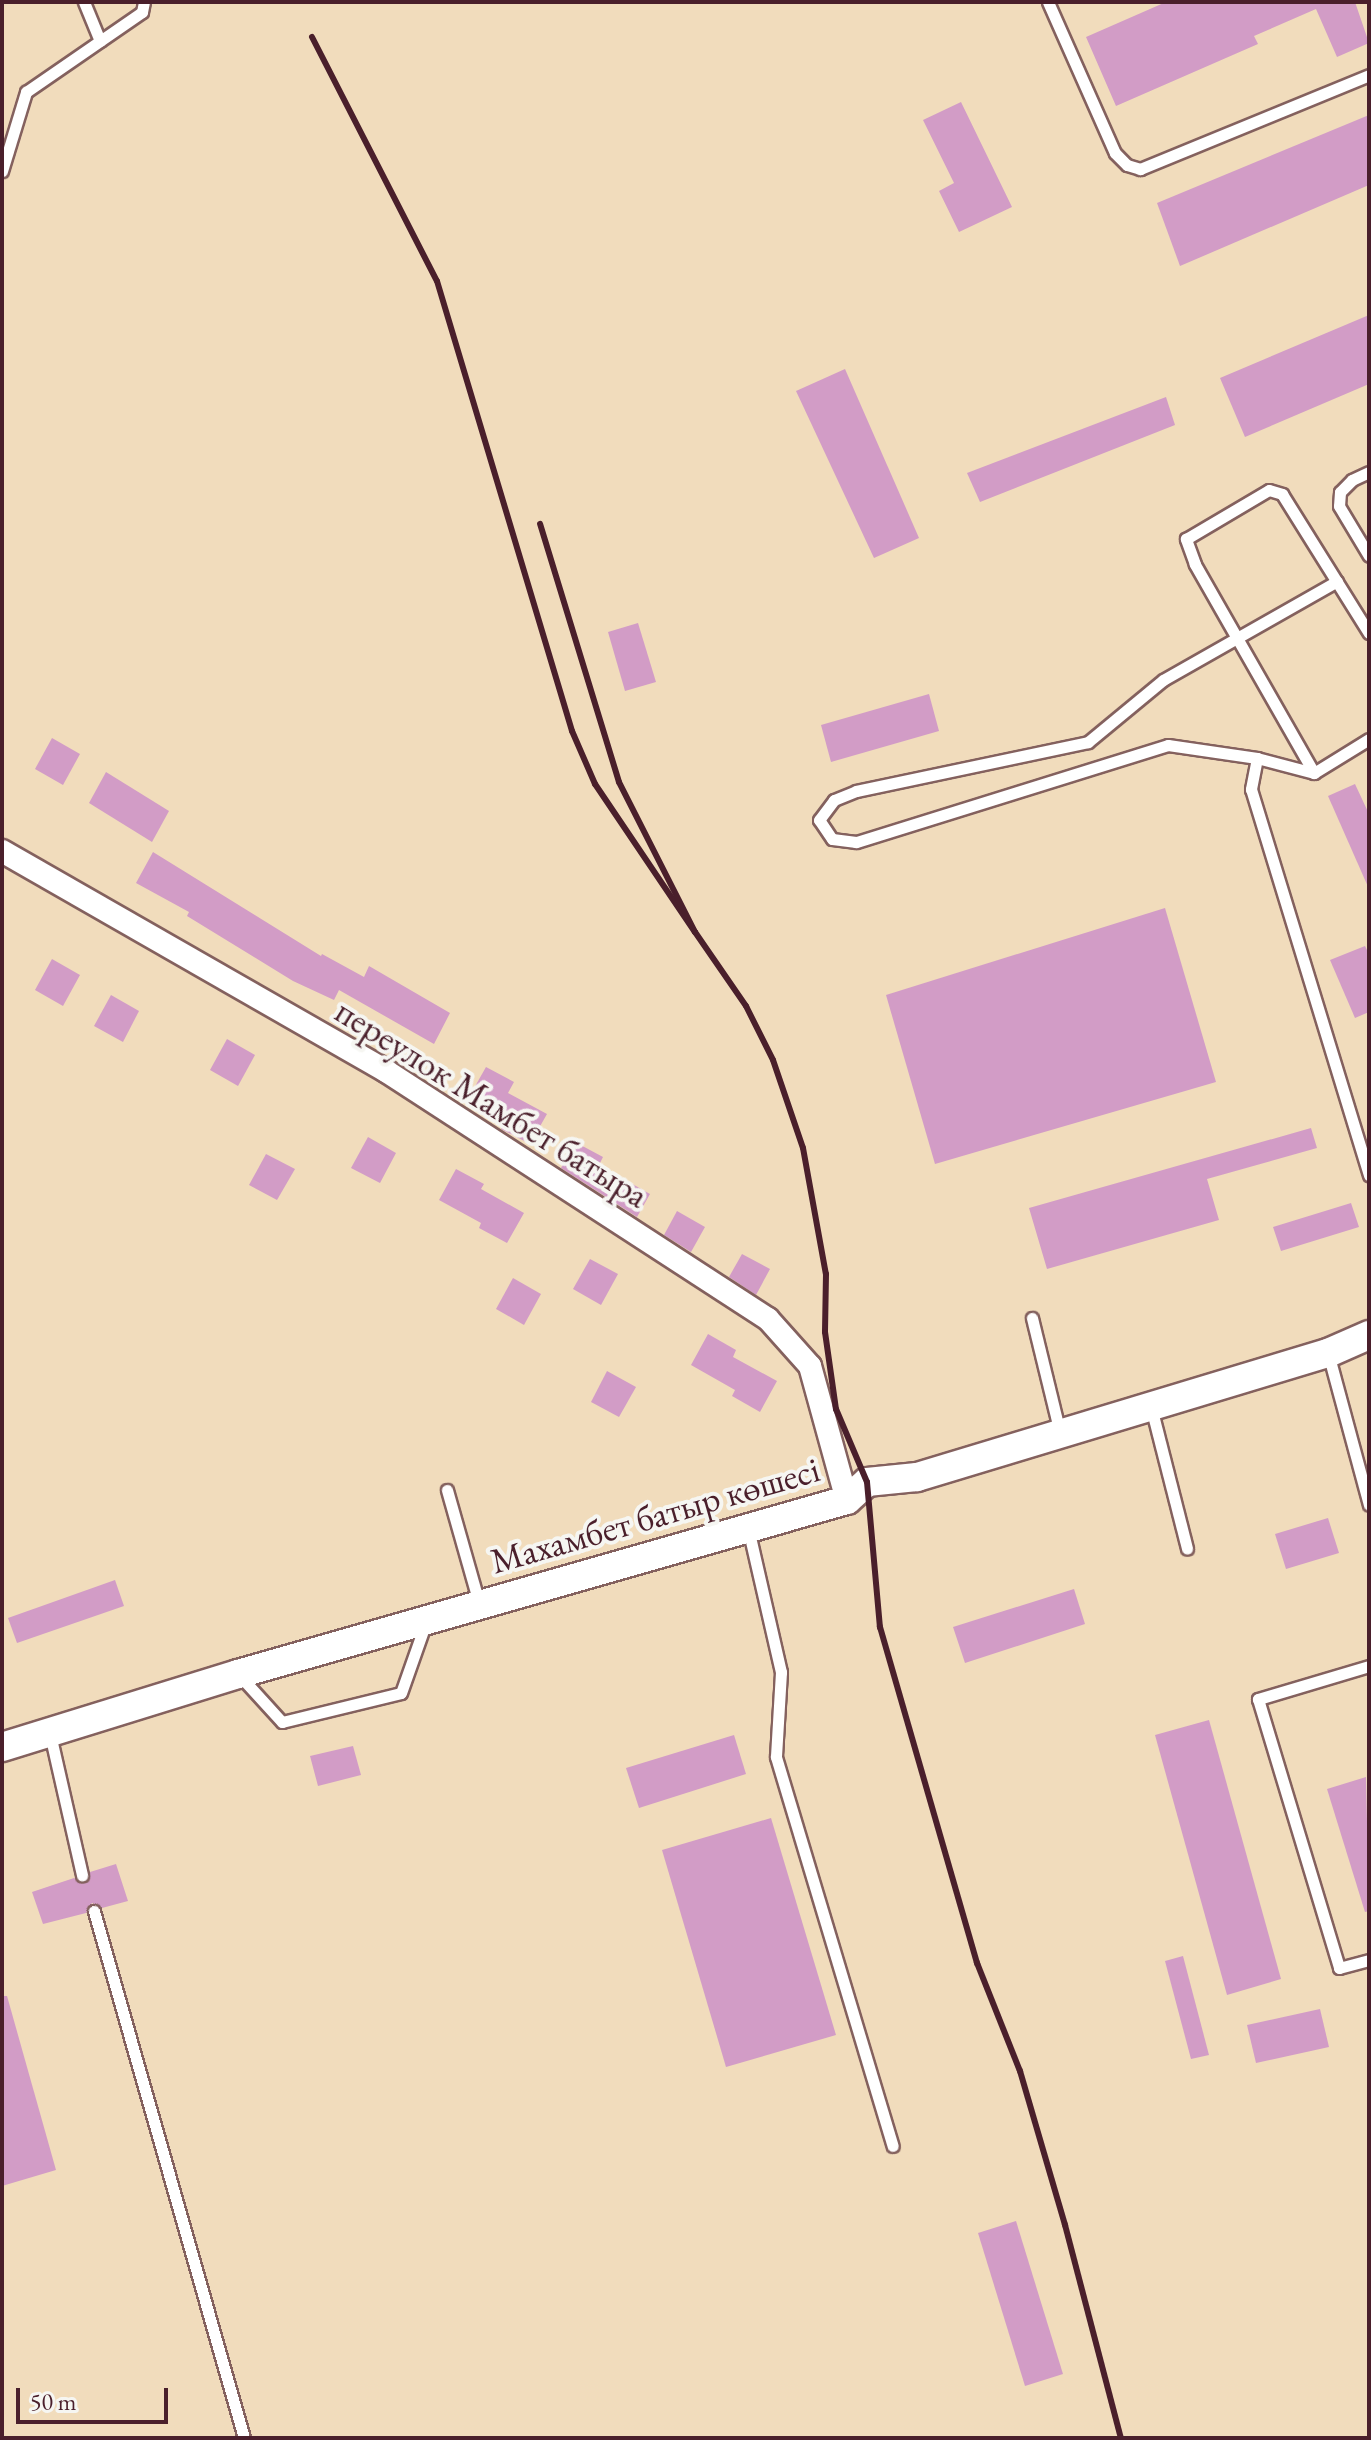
<!DOCTYPE html>
<html>
<head>
<meta charset="utf-8">
<style>
  body { margin:0 }
  #map { position:relative; width:1371px; height:2440px; overflow:hidden; background:#f1dcbc; font-family:"EB Garamond",serif }
  div>[style] { position:absolute }
  .building>* { inset:0; background:#d29cc6 }
  .roads { filter:drop-shadow(2px 0 #84615e) drop-shadow(-2px 0 #84615e) drop-shadow(0 2px #84615e) drop-shadow(0 -2px #84615e) }
  .service>* { height:11px; margin:-5.5px; padding:0 5.5px; transform-origin:5.5px; border-radius:5.5px; background:#fff }
  .minor>* { height:22px; margin:-11px; padding:0 11px; transform-origin:11px; border-radius:11px; background:#fff }
  .tertiary>* { height:28px; margin:-14px; padding:0 14px; transform-origin:14px; border-radius:14px; background:#fff }
  .rail>* { height:6px; margin:-3px; padding:0 3px; transform-origin:3px; border-radius:3px; background:#4a1f2b }
  span { translate:-50% -50%; white-space:nowrap; text-align:center; line-height:1.15; -webkit-text-stroke:8px #f6f6f2; paint-order:stroke }
  .street-label { font-size:36px; color:#4a1f2b }
  .frame { position:absolute; inset:0; border:4px solid #4a1f2b; pointer-events:none }
  .scale { position:absolute; left:16px; top:2388px; width:152px; height:36px; box-sizing:border-box; border:4px solid #4a1f2b; border-top:0; padding-left:10px; font-size:24px; line-height:28px; white-space:nowrap; color:#4a1f2b; -webkit-text-stroke:6px #f6f6f2; paint-order:stroke }
</style>
</head>
<body>
<div id="map">
  <div class="building">
    <i style="clip-path:polygon(1166px 2px,1355px 2px,1369px 43px,1337px 57px,1316px 9px,1254px 36px,1258px 44px,1116px 106px,1086px 37px)"></i>
    <i style="clip-path:polygon(961px 102px,1012px 207px,959px 232px,939px 191px,954px 183px,923px 120px)"></i>
    <i style="clip-path:polygon(1369px 115px,1369px 185px,1180px 266px,1157px 203px)"></i>
    <i style="clip-path:polygon(1369px 315px,1369px 384px,1245px 437px,1220px 378px)"></i>
    <i style="clip-path:polygon(845px 369px,919px 538px,874px 558px,796px 391px)"></i>
    <i style="clip-path:polygon(1166px 397px,1175px 425px,980px 502px,967px 473px)"></i>
    <i style="clip-path:polygon(638px 623px,656px 682px,625px 691px,608px 632px)"></i>
    <i style="clip-path:polygon(929px 694px,939px 731px,831px 762px,821px 725px)"></i>
    <i style="clip-path:polygon(52px 738px,80px 754px,63px 785px,35px 769px)"></i>
    <i style="clip-path:polygon(106px 772px,169px 811px,152px 842px,89px 803px)"></i>
    <i style="clip-path:polygon(1355px 784px,1369px 814px,1369px 889px,1328px 796px)"></i>
    <i style="clip-path:polygon(153px 852px,321px 956px,322px 954px,364px 977px,369px 966px,450px 1013px,434px 1044px,339px 990px,334px 1000px,293px 981px,187px 916px,189px 912px,136px 883px)"></i>
    <i style="clip-path:polygon(1165px 908px,1216px 1082px,935px 1164px,886px 995px)"></i>
    <i style="clip-path:polygon(1365px 946px,1369px 954px,1369px 1012px,1355px 1018px,1330px 960px)"></i>
    <i style="clip-path:polygon(52px 959px,80px 975px,63px 1006px,35px 990px)"></i>
    <i style="clip-path:polygon(111px 995px,139px 1011px,123px 1042px,94px 1026px)"></i>
    <i style="clip-path:polygon(227px 1039px,255px 1055px,238px 1086px,210px 1070px)"></i>
    <i style="clip-path:polygon(486px 1067px,514px 1082px,508px 1093px,547px 1114px,530px 1144px,501px 1129px,507px 1118px,469px 1097px)"></i>
    <i style="clip-path:polygon(1311px 1128px,1317px 1148px,1207px 1179px,1219px 1220px,1047px 1269px,1029px 1208px)"></i>
    <i style="clip-path:polygon(368px 1137px,396px 1153px,380px 1183px,351px 1168px)"></i>
    <i style="clip-path:polygon(575px 1142px,603px 1157px,599px 1165px,650px 1194px,637px 1217px,561px 1168px)"></i>
    <i style="clip-path:polygon(266px 1154px,295px 1169px,277px 1200px,249px 1185px)"></i>
    <i style="clip-path:polygon(456px 1169px,484px 1184px,481px 1189px,524px 1213px,507px 1243px,479px 1228px,481px 1223px,439px 1200px)"></i>
    <i style="clip-path:polygon(1351px 1203px,1359px 1227px,1281px 1251px,1273px 1227px)"></i>
    <i style="clip-path:polygon(677px 1211px,705px 1227px,691px 1252px,664px 1235px)"></i>
    <i style="clip-path:polygon(742px 1254px,770px 1269px,756px 1295px,729px 1277px)"></i>
    <i style="clip-path:polygon(590px 1259px,618px 1274px,601px 1305px,573px 1289px)"></i>
    <i style="clip-path:polygon(513px 1278px,541px 1294px,524px 1325px,496px 1309px)"></i>
    <i style="clip-path:polygon(708px 1334px,736px 1350px,733px 1357px,777px 1381px,760px 1412px,732px 1396px,735px 1390px,691px 1365px)"></i>
    <i style="clip-path:polygon(607px 1371px,636px 1387px,619px 1417px,591px 1402px)"></i>
    <i style="clip-path:polygon(1328px 1518px,1339px 1553px,1286px 1569px,1275px 1534px)"></i>
    <i style="clip-path:polygon(115px 1580px,124px 1606px,17px 1643px,8px 1618px)"></i>
    <i style="clip-path:polygon(1074px 1589px,1085px 1624px,965px 1663px,953px 1627px)"></i>
    <i style="clip-path:polygon(1209px 1720px,1281px 1979px,1227px 1995px,1155px 1735px)"></i>
    <i style="clip-path:polygon(734px 1735px,746px 1774px,639px 1808px,626px 1768px)"></i>
    <i style="clip-path:polygon(353px 1746px,361px 1775px,318px 1786px,310px 1756px)"></i>
    <i style="clip-path:polygon(1366px 1777px,1369px 1911px,1365px 1912px,1327px 1789px)"></i>
    <i style="clip-path:polygon(771px 1818px,836px 2035px,726px 2067px,662px 1850px)"></i>
    <i style="clip-path:polygon(116px 1864px,128px 1901px,102px 1908px,92px 1903px,86px 1913px,43px 1924px,32px 1892px,74px 1878px,85px 1883px,90px 1872px)"></i>
    <i style="clip-path:polygon(1183px 1956px,1209px 2055px,1191px 2059px,1165px 1961px)"></i>
    <i style="clip-path:polygon(2px 1996px,7px 1996px,56px 2170px,2px 2186px)"></i>
    <i style="clip-path:polygon(1320px 2009px,1329px 2047px,1256px 2063px,1247px 2025px)"></i>
    <i style="clip-path:polygon(1016px 2221px,1063px 2374px,1025px 2386px,978px 2233px)"></i>
  </div>
  <div class="roads">
    <div class="service">
      <i style="left:84px;top:2px;width:42px;rotate:67.7deg"></i>
      <i style="left:1048px;top:2px;width:165px;rotate:66.1deg"></i>
      <i style="left:1115px;top:153px;width:17px;rotate:45deg"></i>
      <i style="left:1127px;top:165px;width:14px;rotate:17deg"></i>
      <i style="left:1140px;top:169px;width:248px;rotate:-22.3deg"></i>
      <i style="left:2px;top:171px;width:83px;rotate:-73.1deg"></i>
      <i style="left:26px;top:92px;width:141px;rotate:-34.6deg"></i>
      <i style="left:142px;top:12px;width:10px;rotate:-79deg"></i>
      <i style="left:1369px;top:472px;width:19px;rotate:155deg"></i>
      <i style="left:1352px;top:480px;width:17px;rotate:135deg"></i>
      <i style="left:1340px;top:492px;width:14px;rotate:94deg"></i>
      <i style="left:1339px;top:506px;width:58px;rotate:59deg"></i>
      <i style="left:1369px;top:739px;width:65px;rotate:148.3deg"></i>
      <i style="left:1314px;top:773px;width:59px;rotate:-165.3deg"></i>
      <i style="left:1257px;top:758px;width:32px;rotate:101deg"></i>
      <i style="left:1251px;top:789px;width:404px;rotate:73deg"></i>
      <i style="left:1257px;top:758px;width:90px;rotate:-171.7deg"></i>
      <i style="left:1168px;top:745px;width:327px;rotate:162.7deg"></i>
      <i style="left:856px;top:842px;width:24px;rotate:-173deg"></i>
      <i style="left:832px;top:839px;width:23px;rotate:-124deg"></i>
      <i style="left:819px;top:820px;width:25px;rotate:-53deg"></i>
      <i style="left:834px;top:800px;width:24px;rotate:-22deg"></i>
      <i style="left:856px;top:791px;width:237px;rotate:-11.9deg"></i>
      <i style="left:1088px;top:742px;width:97px;rotate:-39.6deg"></i>
      <i style="left:1163px;top:680px;width:200px;rotate:-29.6deg"></i>
      <i style="left:1314px;top:773px;width:241px;rotate:-119.7deg"></i>
      <i style="left:1195px;top:564px;width:27px;rotate:-110deg"></i>
      <i style="left:1186px;top:539px;width:96px;rotate:-30.6deg"></i>
      <i style="left:1269px;top:490px;width:14px;rotate:17deg"></i>
      <i style="left:1282px;top:494px;width:164px;rotate:58deg"></i>
      <i style="left:1032px;top:1318px;width:118px;rotate:76.3deg"></i>
      <i style="left:1328px;top:1353px;width:157px;rotate:74.9deg"></i>
      <i style="left:1151px;top:1407px;width:146px;rotate:75.7deg"></i>
      <i style="left:447px;top:1490px;width:117px;rotate:74.2deg"></i>
      <i style="left:748px;top:1528px;width:148px;rotate:77.1deg"></i>
      <i style="left:781px;top:1672px;width:85px;rotate:93.4deg"></i>
      <i style="left:776px;top:1757px;width:406px;rotate:73.3deg"></i>
      <i style="left:1369px;top:1666px;width:116px;rotate:163.4deg"></i>
      <i style="left:1258px;top:1699px;width:281px;rotate:73.2deg"></i>
      <i style="left:1339px;top:1968px;width:31px;rotate:-15deg"></i>
      <i style="left:241px;top:1677px;width:61px;rotate:47.7deg"></i>
      <i style="left:282px;top:1722px;width:122px;rotate:-13.7deg"></i>
      <i style="left:401px;top:1693px;width:75px;rotate:-70.6deg"></i>
      <i style="left:50px;top:1734px;width:145px;rotate:77.2deg"></i>
      <i style="left:94px;top:1911px;width:548px;rotate:74.11deg"></i>
    </div>
    <div class="minor">
      <i style="left:2px;top:851px;width:443px;rotate:29.8deg"></i>
      <i style="left:386px;top:1071px;width:455px;rotate:33deg"></i>
      <i style="left:768px;top:1319px;width:63px;rotate:48.2deg"></i>
      <i style="left:810px;top:1366px;width:139px;rotate:74.6deg"></i>
    </div>
    <div class="tertiary">
      <i style="left:2px;top:1747px;width:247px;rotate:-17.2deg"></i>
      <i style="left:238px;top:1674px;width:633px;rotate:-15.95deg"></i>
      <i style="left:847px;top:1500px;width:27px;rotate:-42deg"></i>
      <i style="left:867px;top:1482px;width:50px;rotate:-5.7deg"></i>
      <i style="left:917px;top:1477px;width:429px;rotate:-16.8deg"></i>
      <i style="left:1328px;top:1353px;width:45px;rotate:-23.7deg"></i>
    </div>
  </div>
  <div class="rail">
    <i style="left:312px;top:37px;width:274px;rotate:62.9deg"></i>
    <i style="left:437px;top:281px;width:470px;rotate:73.3deg"></i>
    <i style="left:572px;top:731px;width:58px;rotate:66.5deg"></i>
    <i style="left:595px;top:784px;width:179px;rotate:56deg"></i>
    <i style="left:695px;top:932px;width:168px;rotate:-116.9deg"></i>
    <i style="left:619px;top:782px;width:270px;rotate:-107deg"></i>
    <i style="left:695px;top:932px;width:90px;rotate:55.4deg"></i>
    <i style="left:746px;top:1006px;width:60px;rotate:63.4deg"></i>
    <i style="left:773px;top:1060px;width:93px;rotate:71.2deg"></i>
    <i style="left:803px;top:1148px;width:128px;rotate:79.7deg"></i>
    <i style="left:826px;top:1274px;width:58px;rotate:91deg"></i>
    <i style="left:825px;top:1332px;width:78px;rotate:81.9deg"></i>
    <i style="left:836px;top:1409px;width:79px;rotate:67deg"></i>
    <i style="left:867px;top:1482px;width:146px;rotate:84.9deg"></i>
    <i style="left:880px;top:1627px;width:350px;rotate:73.9deg"></i>
    <i style="left:977px;top:1963px;width:116px;rotate:68.3deg"></i>
    <i style="left:1020px;top:2071px;width:160px;rotate:73.7deg"></i>
    <i style="left:1065px;top:2225px;width:220px;rotate:75.3deg"></i>
  </div>
  <div class="street-label">
    <span style="left:492px;top:1103px;rotate:32deg">переулок Мамбет батыра</span>
    <span style="left:655px;top:1515px;rotate:-16deg">Махамбет батыр көшесі</span>
  </div>
  <div class="frame"></div>
  <div class="scale">50 m</div>
</div>
</body>
</html>
